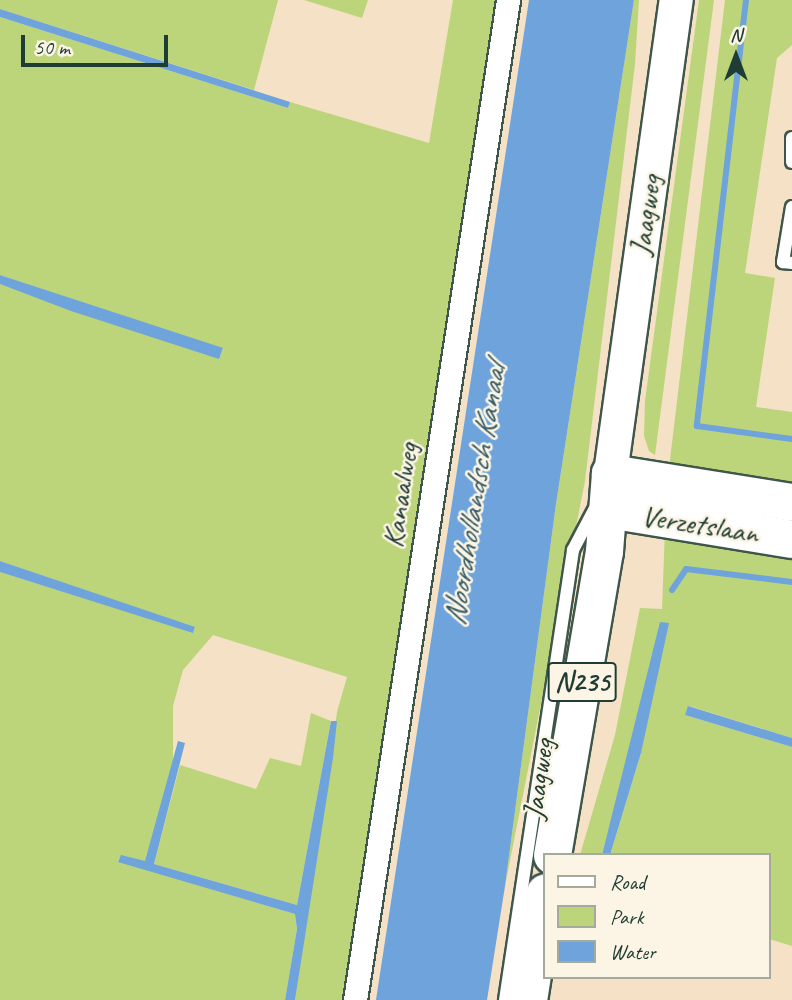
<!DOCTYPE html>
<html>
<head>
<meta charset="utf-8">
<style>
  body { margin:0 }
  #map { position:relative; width:792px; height:1000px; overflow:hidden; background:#f5e1c5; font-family:Caveat,sans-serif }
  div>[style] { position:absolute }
  .green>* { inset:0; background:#bcd57a }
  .water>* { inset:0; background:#6ea3db }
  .stream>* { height:6px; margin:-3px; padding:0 3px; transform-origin:3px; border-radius:3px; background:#6ea3db }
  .roads { filter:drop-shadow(2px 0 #3f564a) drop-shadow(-2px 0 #3f564a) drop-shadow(0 2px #3f564a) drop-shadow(0 -2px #3f564a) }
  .lane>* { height:12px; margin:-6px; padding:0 6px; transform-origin:6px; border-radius:6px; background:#fff }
  .street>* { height:23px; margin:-11.5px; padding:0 11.5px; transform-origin:11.5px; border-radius:11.5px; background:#fff }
  .secondary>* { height:33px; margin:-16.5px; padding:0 16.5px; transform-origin:16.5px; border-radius:16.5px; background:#fff }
  .primary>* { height:37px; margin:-18.5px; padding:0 18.5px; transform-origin:18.5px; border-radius:18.5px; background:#fff }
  span { translate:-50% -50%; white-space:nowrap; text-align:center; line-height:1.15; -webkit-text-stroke:5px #fcf5e5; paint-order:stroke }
  .shield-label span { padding:2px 5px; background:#fcf5e5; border:2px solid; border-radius:5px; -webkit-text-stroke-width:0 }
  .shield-label { font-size:28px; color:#1f3d34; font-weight:700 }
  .street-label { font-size:30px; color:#1f3d34 }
  .water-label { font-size:32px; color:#375c66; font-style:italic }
  .legend { position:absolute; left:543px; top:853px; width:228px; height:126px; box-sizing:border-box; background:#fcf5e5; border:2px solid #a4ab9e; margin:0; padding:9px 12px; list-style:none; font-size:21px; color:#1f3d34 }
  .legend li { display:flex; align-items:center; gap:14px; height:35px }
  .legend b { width:35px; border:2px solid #a4ab9e }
  .north { position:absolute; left:701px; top:21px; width:70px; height:70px; -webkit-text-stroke:5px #fcf5e5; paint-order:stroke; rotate:0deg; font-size:19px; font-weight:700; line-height:28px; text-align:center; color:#1f3d34 }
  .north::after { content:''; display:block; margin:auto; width:24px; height:32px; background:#1f3d34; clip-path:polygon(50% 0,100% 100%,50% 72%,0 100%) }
  .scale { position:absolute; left:21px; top:35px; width:147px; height:32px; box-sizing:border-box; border:4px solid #1f3d34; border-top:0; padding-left:9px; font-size:21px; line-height:24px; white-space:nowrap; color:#1f3d34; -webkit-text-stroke:5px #fcf5e5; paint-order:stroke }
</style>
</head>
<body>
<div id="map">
  <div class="green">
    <i style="clip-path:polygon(0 0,278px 0,254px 90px,0 9px)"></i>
    <i style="clip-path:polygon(304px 0,368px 0,362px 18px)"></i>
    <i style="clip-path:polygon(453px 0,514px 0,348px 1000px,295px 1000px,337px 712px,347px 677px,213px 635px,183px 670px,173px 706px,173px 763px,145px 862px,121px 856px,118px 861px,295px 914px,297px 929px,285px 1000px,0 1000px,0 572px,193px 632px,195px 628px,0 561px,0 284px,219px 358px,223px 349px,0 275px,0 17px,288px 108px,290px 102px,429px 143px)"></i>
    <i style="clip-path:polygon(634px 0,639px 0,635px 64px,585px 481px,505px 886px,556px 504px)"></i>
    <i style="clip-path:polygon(699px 0,714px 0,655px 455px,649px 451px,644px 436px,645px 401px)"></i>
    <i style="clip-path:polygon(725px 0,792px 0,792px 45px,777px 58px,745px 273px,775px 278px,756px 407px,792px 412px,792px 491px,669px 468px)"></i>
    <i style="clip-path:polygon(665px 529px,792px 546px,792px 738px,689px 706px,685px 715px,792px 747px,792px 946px,769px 939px,769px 855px,610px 855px,641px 753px,630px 750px,602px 855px,580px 855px,615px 735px,640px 608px,662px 609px)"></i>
    <i style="clip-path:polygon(311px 713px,331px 721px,297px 905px,154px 864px,180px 765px,256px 789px,270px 758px,301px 766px)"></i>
  </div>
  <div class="water">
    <i style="clip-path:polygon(529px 0,634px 0,556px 504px,505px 886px,487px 1000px,376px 1000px)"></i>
    <i style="clip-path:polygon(0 9px,290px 102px,288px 108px,0 17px)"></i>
    <i style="clip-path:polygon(0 275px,223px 348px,219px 359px,71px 311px,0 284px)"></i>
    <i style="clip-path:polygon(0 561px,195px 627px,193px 633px,0 572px)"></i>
    <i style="clip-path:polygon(660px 622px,669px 623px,641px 753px,610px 855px,602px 855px)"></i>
    <i style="clip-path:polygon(688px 706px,792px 738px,792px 747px,685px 715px)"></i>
    <i style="clip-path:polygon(331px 721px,337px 721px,333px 758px,295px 1000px,285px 1000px,297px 929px,295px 914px,118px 862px,121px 855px,145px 861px,178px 741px,185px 743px,154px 864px,297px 905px)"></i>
  </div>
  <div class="stream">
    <i style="left:746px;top:0;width:429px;rotate:96.6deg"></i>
    <i style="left:697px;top:426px;width:96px;rotate:7.8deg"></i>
    <i style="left:672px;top:590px;width:25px;rotate:-56deg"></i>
    <i style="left:686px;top:569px;width:107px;rotate:7deg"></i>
  </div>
  <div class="roads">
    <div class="lane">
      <i style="left:792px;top:138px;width:24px;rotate:90deg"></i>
      <i style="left:792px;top:207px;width:56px;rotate:99.3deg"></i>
      <i style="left:783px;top:262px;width:9px;rotate:6deg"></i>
      <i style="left:505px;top:1000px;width:455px;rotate:-81.4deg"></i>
      <i style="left:573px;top:550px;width:45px;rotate:-62.3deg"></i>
    </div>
    <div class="street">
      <i style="left:355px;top:1000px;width:1012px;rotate:-81.3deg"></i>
    </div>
    <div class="secondary">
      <i style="left:610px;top:473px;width:478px;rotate:-82.1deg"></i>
    </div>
    <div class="primary">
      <i style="left:608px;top:509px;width:186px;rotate:9.3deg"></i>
      <i style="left:552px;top:855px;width:308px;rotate:-80.3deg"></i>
      <i style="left:604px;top:551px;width:78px;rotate:-85.6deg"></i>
      <i style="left:610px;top:473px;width:184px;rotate:9.1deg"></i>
      <i style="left:528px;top:1000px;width:109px;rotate:-81.1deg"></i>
    </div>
  </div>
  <div class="shield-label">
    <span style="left:582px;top:682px">N235</span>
  </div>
  <div class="street-label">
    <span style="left:645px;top:215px;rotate:-82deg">Jaagweg</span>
    <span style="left:400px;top:495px;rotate:-81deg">Kanaalweg</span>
    <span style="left:700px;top:524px;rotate:9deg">Verzetslaan</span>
    <span style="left:538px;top:779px;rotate:-82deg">Jaagweg</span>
  </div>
  <div class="water-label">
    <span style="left:475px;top:495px;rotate:-81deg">Noordhollandsch Kanaal</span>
  </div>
  <ul class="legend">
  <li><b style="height:9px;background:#fff"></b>Road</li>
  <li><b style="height:19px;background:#bcd57a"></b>Park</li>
  <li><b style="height:19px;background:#6ea3db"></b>Water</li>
  </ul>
  <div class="north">N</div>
  <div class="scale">50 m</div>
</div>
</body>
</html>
